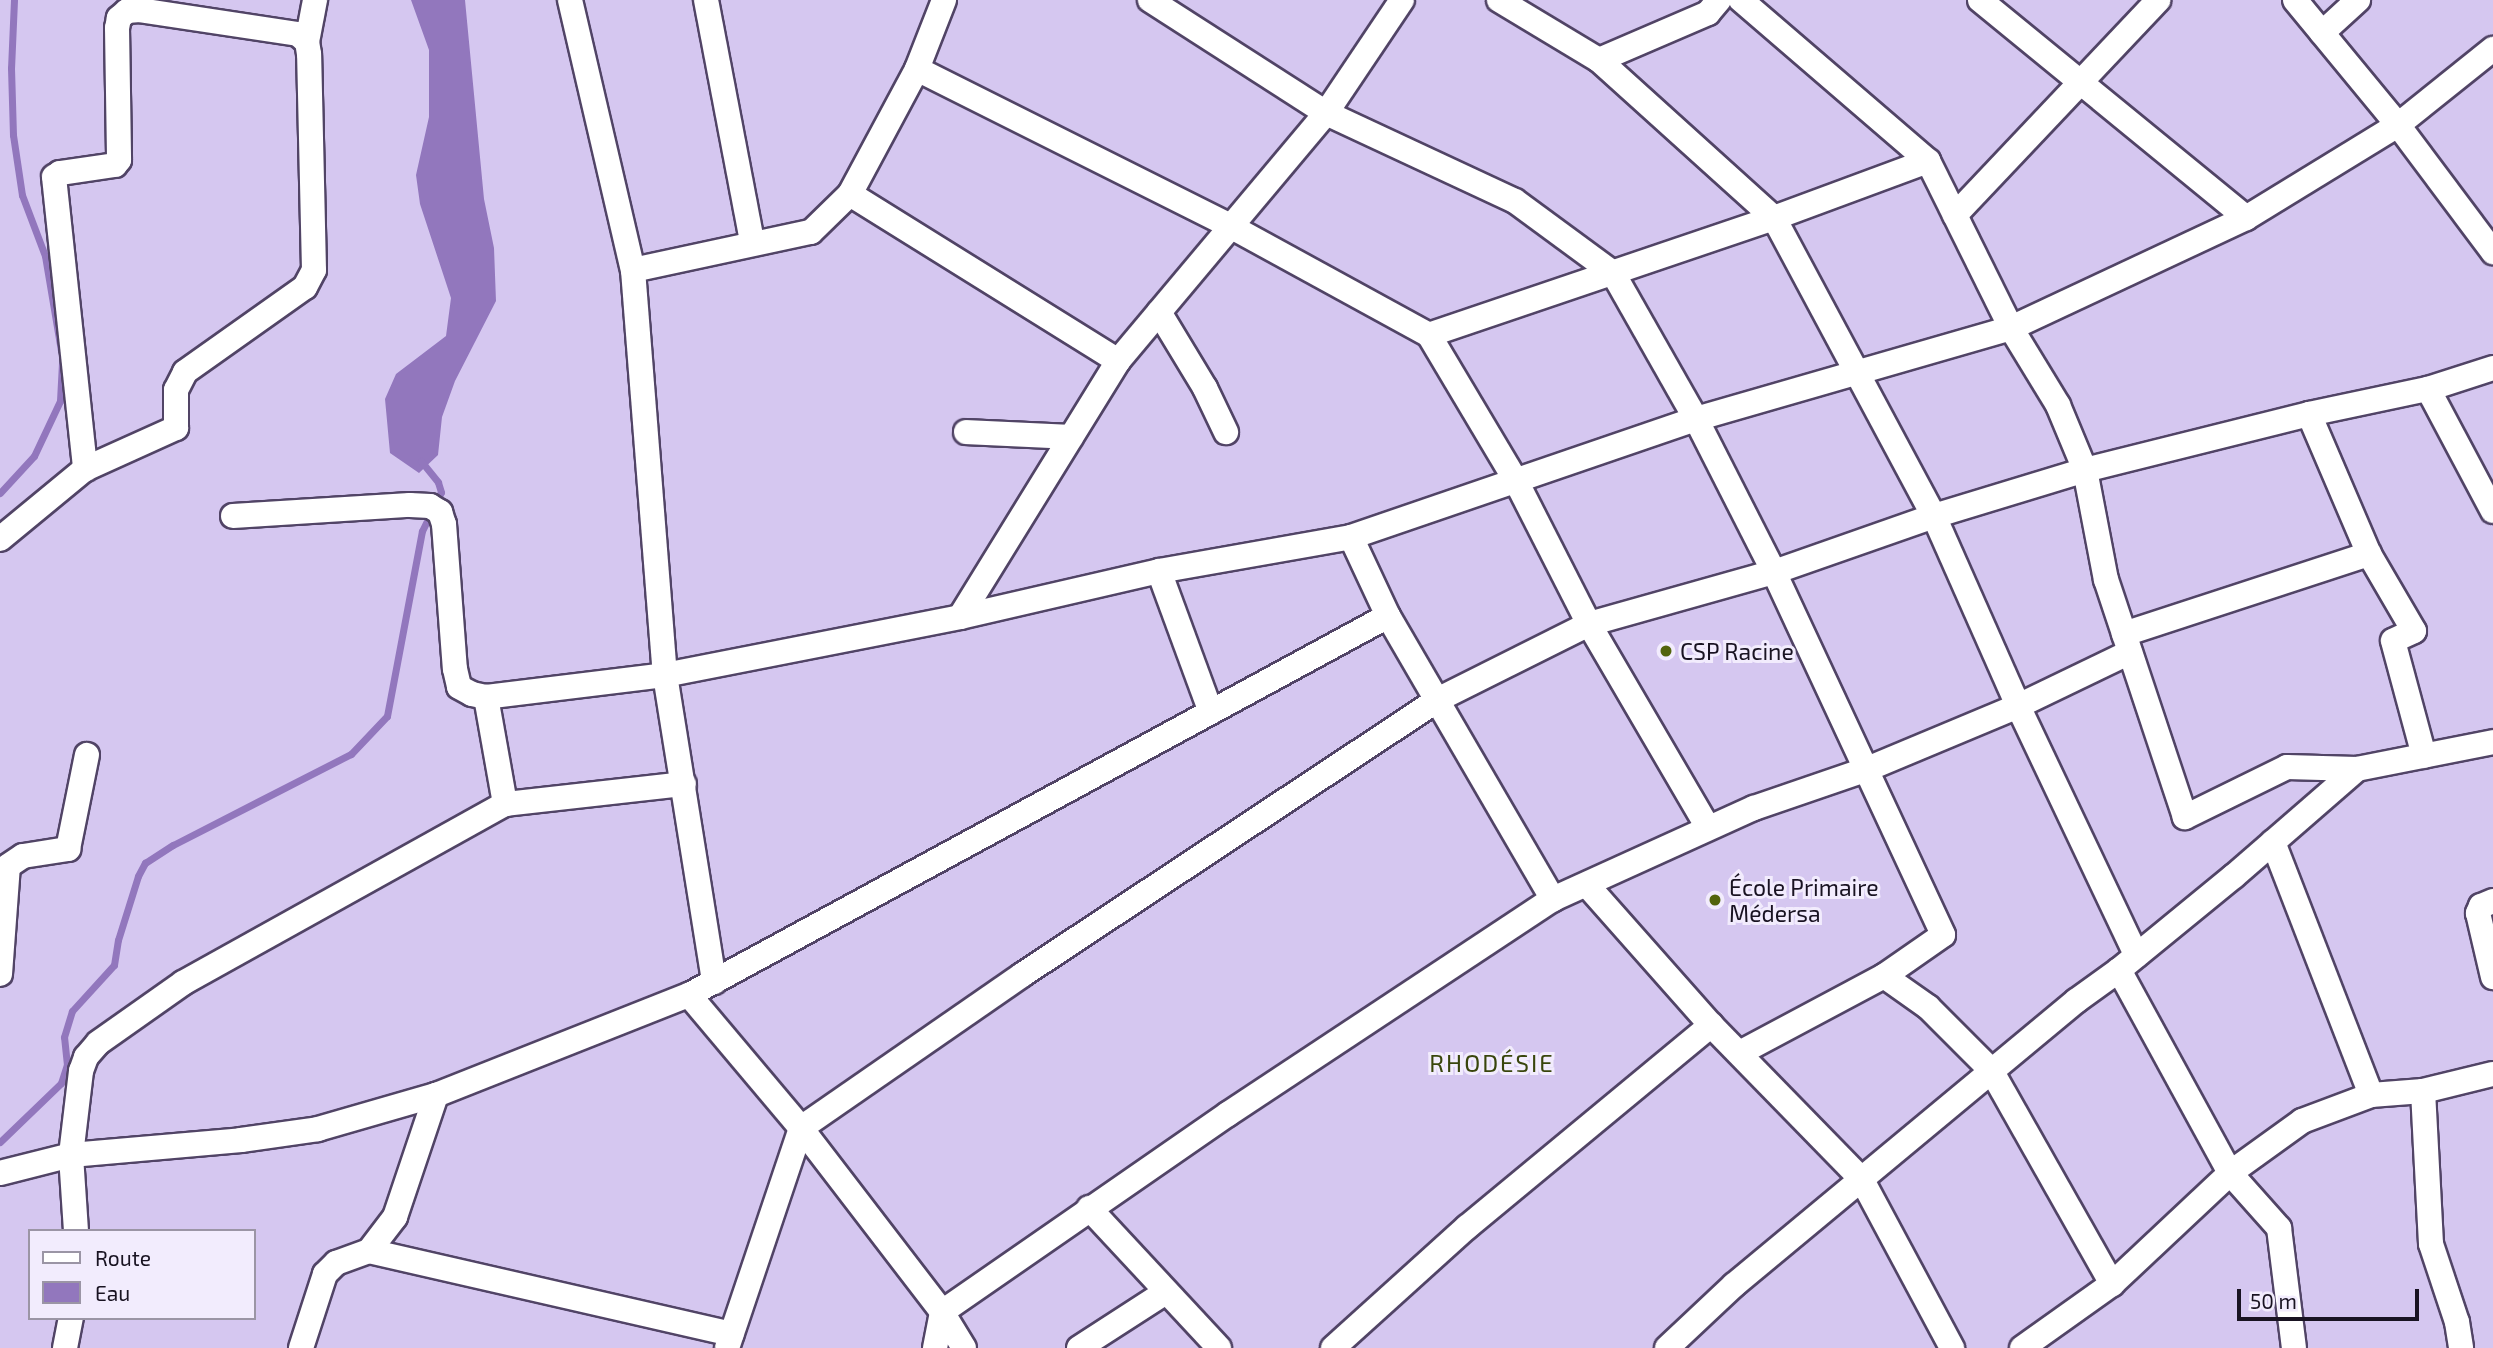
<!DOCTYPE html>
<html>
<head>
<meta charset="utf-8">
<style>
  body { margin:0 }
  #map { position:relative; width:2493px; height:1348px; overflow:hidden; background:#d5c7f0; font-family:"Exo 2",sans-serif }
  div>[style] { position:absolute }
  .water>* { inset:0; background:#9277bd }
  .stream>* { height:7px; margin:-3.5px; padding:0 3.5px; transform-origin:3.5px; border-radius:3.5px; background:#9277bd }
  .roads { filter:drop-shadow(2px 0 #514466) drop-shadow(-2px 0 #514466) drop-shadow(0 2px #514466) drop-shadow(0 -2px #514466) }
  .street>* { height:24px; margin:-12px; padding:0 12px; transform-origin:12px; border-radius:12px; background:#fff }
  .dots>* { width:19px; height:19px; translate:-50% -50%; box-sizing:border-box; border:4px solid #f2ecfd; border-radius:50% }
  span { translate:-50% -50%; white-space:nowrap; text-align:center; line-height:1.15; -webkit-text-stroke:6px #f2ecfd; paint-order:stroke }
  .poi-label { font-size:23px; color:#191322 }
  .left { translate:0 -50%; text-align:left }
  .neighbourhood-label { font-size:24px; color:#39450c; letter-spacing:2px }
  .legend { position:absolute; left:28px; top:1229px; width:228px; height:91px; box-sizing:border-box; background:#f2ecfd; border:2px solid #9b95a5; margin:0; padding:9px 12px; list-style:none; font-size:21px; color:#191322 }
  .legend li { display:flex; align-items:center; gap:14px; height:35px }
  .legend b { width:35px; border:2px solid #9b95a5 }
  .scale { position:absolute; left:2237px; top:1289px; width:182px; height:32px; box-sizing:border-box; border:4px solid #191322; border-top:0; padding-left:9px; font-size:21px; line-height:24px; white-space:nowrap; color:#191322; -webkit-text-stroke:5px #f2ecfd; paint-order:stroke }
</style>
</head>
<body>
<div id="map">
  <div class="water">
    <i style="clip-path:polygon(411px 0,465px 0,484px 199px,494px 248px,496px 301px,455px 381px,442px 417px,438px 455px,419px 473px,390px 453px,385px 399px,396px 374px,446px 336px,451px 298px,420px 204px,416px 175px,429px 117px,429px 50px)"></i>
  </div>
  <div class="stream">
    <i style="left:14px;top:0;width:68px;rotate:92.5deg"></i>
    <i style="left:11px;top:68px;width:67px;rotate:88.3deg"></i>
    <i style="left:13px;top:135px;width:61px;rotate:81.5deg"></i>
    <i style="left:22px;top:195px;width:65px;rotate:69.3deg"></i>
    <i style="left:45px;top:256px;width:96px;rotate:80.4deg"></i>
    <i style="left:0;top:493px;width:50px;rotate:-47.4deg"></i>
    <i style="left:34px;top:456px;width:61px;rotate:-64.7deg"></i>
    <i style="left:60px;top:401px;width:38px;rotate:-87deg"></i>
    <i style="left:0;top:1142px;width:85px;rotate:-44deg"></i>
    <i style="left:61px;top:1083px;width:19px;rotate:-72deg"></i>
    <i style="left:67px;top:1065px;width:28px;rotate:-96deg"></i>
    <i style="left:64px;top:1037px;width:27px;rotate:-73deg"></i>
    <i style="left:72px;top:1011px;width:62px;rotate:-47.6deg"></i>
    <i style="left:114px;top:965px;width:25px;rotate:-81deg"></i>
    <i style="left:118px;top:940px;width:67px;rotate:-72.6deg"></i>
    <i style="left:138px;top:876px;width:15px;rotate:-62deg"></i>
    <i style="left:145px;top:863px;width:33px;rotate:-33deg"></i>
    <i style="left:173px;top:845px;width:200px;rotate:-27.1deg"></i>
    <i style="left:351px;top:754px;width:52px;rotate:-46.5deg"></i>
    <i style="left:387px;top:716px;width:188px;rotate:-79.3deg"></i>
    <i style="left:422px;top:531px;width:43px;rotate:-64deg"></i>
    <i style="left:441px;top:492px;width:10px;rotate:-107deg"></i>
    <i style="left:438px;top:482px;width:27px;rotate:-129deg"></i>
  </div>
  <div class="roads">
    <div class="street">
      <i style="left:570px;top:0;width:277px;rotate:76.9deg"></i>
      <i style="left:633px;top:270px;width:406px;rotate:85.5deg"></i>
      <i style="left:665px;top:675px;width:311px;rotate:80.9deg"></i>
      <i style="left:706px;top:0;width:246px;rotate:79.2deg"></i>
      <i style="left:1150px;top:0;width:209px;rotate:32.7deg"></i>
      <i style="left:1326px;top:113px;width:208px;rotate:25deg"></i>
      <i style="left:1515px;top:201px;width:122px;rotate:36.3deg"></i>
      <i style="left:1613px;top:273px;width:168px;rotate:60.4deg"></i>
      <i style="left:1696px;top:419px;width:172px;rotate:63deg"></i>
      <i style="left:1774px;top:572px;width:400px;rotate:65deg"></i>
      <i style="left:1943px;top:935px;width:72px;rotate:145.2deg"></i>
      <i style="left:1884px;top:976px;width:163px;rotate:151.9deg"></i>
      <i style="left:1499px;top:0;width:117px;rotate:31deg"></i>
      <i style="left:1599px;top:60px;width:236px;rotate:42.1deg"></i>
      <i style="left:1774px;top:218px;width:338px;rotate:61.8deg"></i>
      <i style="left:1934px;top:516px;width:208px;rotate:66.1deg"></i>
      <i style="left:2018px;top:706px;width:276px;rotate:64.6deg"></i>
      <i style="left:1741px;top:0;width:247px;rotate:40.7deg"></i>
      <i style="left:1980px;top:0;width:344px;rotate:39.3deg"></i>
      <i style="left:2295px;top:0;width:162px;rotate:50.5deg"></i>
      <i style="left:2398px;top:125px;width:159px;rotate:53.2deg"></i>
      <i style="left:2322px;top:33px;width:49px;rotate:-42.5deg"></i>
      <i style="left:307px;top:42px;width:43px;rotate:-79.2deg"></i>
      <i style="left:1599px;top:60px;width:119px;rotate:-23.3deg"></i>
      <i style="left:1708px;top:13px;width:17px;rotate:-50deg"></i>
      <i style="left:917px;top:69px;width:350px;rotate:26.6deg"></i>
      <i style="left:1230px;top:226px;width:227px;rotate:28.7deg"></i>
      <i style="left:1429px;top:335px;width:168px;rotate:59.2deg"></i>
      <i style="left:1515px;top:479px;width:163px;rotate:63deg"></i>
      <i style="left:1589px;top:624px;width:236px;rotate:59.7deg"></i>
      <i style="left:850px;top:194px;width:316px;rotate:31.9deg"></i>
      <i style="left:1955px;top:215px;width:296px;rotate:-46.6deg"></i>
      <i style="left:633px;top:270px;width:182px;rotate:-12.1deg"></i>
      <i style="left:811px;top:232px;width:54px;rotate:-44.3deg"></i>
      <i style="left:850px;top:194px;width:142px;rotate:-61.8deg"></i>
      <i style="left:917px;top:69px;width:74px;rotate:-68.6deg"></i>
      <i style="left:1159px;top:312px;width:89px;rotate:58.8deg"></i>
      <i style="left:1205px;top:388px;width:49px;rotate:64.5deg"></i>
      <i style="left:2428px;top:389px;width:138px;rotate:62deg"></i>
      <i style="left:2309px;top:414px;width:152px;rotate:66.8deg"></i>
      <i style="left:2369px;top:554px;width:89px;rotate:59.7deg"></i>
      <i style="left:2414px;top:631px;width:23px;rotate:155deg"></i>
      <i style="left:2393px;top:641px;width:119px;rotate:74.9deg"></i>
      <i style="left:966px;top:432px;width:105px;rotate:2.7deg"></i>
      <i style="left:233px;top:516px;width:177px;rotate:-3.6deg"></i>
      <i style="left:410px;top:505px;width:20px;rotate:3deg"></i>
      <i style="left:430px;top:506px;width:12px;rotate:31deg"></i>
      <i style="left:440px;top:512px;width:13px;rotate:72deg"></i>
      <i style="left:444px;top:524px;width:145px;rotate:85.7deg"></i>
      <i style="left:455px;top:669px;width:18px;rotate:77deg"></i>
      <i style="left:459px;top:687px;width:15px;rotate:28deg"></i>
      <i style="left:472px;top:694px;width:14px;rotate:12deg"></i>
      <i style="left:486px;top:697px;width:180px;rotate:-7deg"></i>
      <i style="left:665px;top:675px;width:301px;rotate:-11.1deg"></i>
      <i style="left:960px;top:617px;width:204px;rotate:-13deg"></i>
      <i style="left:1159px;top:571px;width:150px;rotate:69.8deg"></i>
      <i style="left:1351px;top:537px;width:87px;rotate:64.9deg"></i>
      <i style="left:1388px;top:616px;width:328px;rotate:59.8deg"></i>
      <i style="left:0;top:539px;width:110px;rotate:-39.5deg"></i>
      <i style="left:85px;top:469px;width:100px;rotate:-24.3deg"></i>
      <i style="left:176px;top:428px;width:38px;rotate:-90deg"></i>
      <i style="left:176px;top:390px;width:20px;rotate:-63deg"></i>
      <i style="left:185px;top:372px;width:147px;rotate:-35.3deg"></i>
      <i style="left:305px;top:287px;width:19px;rotate:-62deg"></i>
      <i style="left:314px;top:270px;width:216px;rotate:-91.3deg"></i>
      <i style="left:309px;top:54px;width:12px;rotate:-99deg"></i>
      <i style="left:307px;top:42px;width:12px;rotate:-138deg"></i>
      <i style="left:298px;top:34px;width:160px;rotate:-171.4deg"></i>
      <i style="left:140px;top:10px;width:13px;rotate:176deg"></i>
      <i style="left:127px;top:11px;width:11px;rotate:139deg"></i>
      <i style="left:119px;top:18px;width:10px;rotate:101deg"></i>
      <i style="left:117px;top:28px;width:132px;rotate:89.1deg"></i>
      <i style="left:119px;top:160px;width:6px;rotate:129deg"></i>
      <i style="left:115px;top:165px;width:56px;rotate:171.7deg"></i>
      <i style="left:60px;top:173px;width:7px;rotate:146deg"></i>
      <i style="left:54px;top:177px;width:294px;rotate:83.9deg"></i>
      <i style="left:1159px;top:571px;width:195px;rotate:-10deg"></i>
      <i style="left:1351px;top:537px;width:365px;rotate:-18.9deg"></i>
      <i style="left:1696px;top:419px;width:328px;rotate:-16.1deg"></i>
      <i style="left:2011px;top:328px;width:186px;rotate:-116.4deg"></i>
      <i style="left:1928px;top:161px;width:164px;rotate:159.7deg"></i>
      <i style="left:1774px;top:218px;width:364px;rotate:161.3deg"></i>
      <i style="left:960px;top:617px;width:301px;rotate:-58.3deg"></i>
      <i style="left:1118px;top:361px;width:324px;rotate:-50deg"></i>
      <i style="left:1326px;top:113px;width:136px;rotate:-56.1deg"></i>
      <i style="left:2124px;top:634px;width:258px;rotate:-18.1deg"></i>
      <i style="left:486px;top:697px;width:109px;rotate:79.9deg"></i>
      <i style="left:2357px;top:769px;width:70px;rotate:-178.4deg"></i>
      <i style="left:2287px;top:767px;width:114px;rotate:153.9deg"></i>
      <i style="left:2185px;top:817px;width:250px;rotate:-108.4deg"></i>
      <i style="left:2106px;top:580px;width:112px;rotate:-100.8deg"></i>
      <i style="left:2085px;top:470px;width:70px;rotate:-112.6deg"></i>
      <i style="left:2058px;top:405px;width:90px;rotate:-121.4deg"></i>
      <i style="left:2011px;top:328px;width:259px;rotate:-25.1deg"></i>
      <i style="left:2246px;top:218px;width:178px;rotate:-31.5deg"></i>
      <i style="left:2398px;top:125px;width:122px;rotate:-38.7deg"></i>
      <i style="left:2273px;top:842px;width:271px;rotate:68.8deg"></i>
      <i style="left:1587px;top:885px;width:187px;rotate:48.5deg"></i>
      <i style="left:1711px;top:1025px;width:216px;rotate:45.7deg"></i>
      <i style="left:1862px;top:1180px;width:191px;rotate:61.8deg"></i>
      <i style="left:2493px;top:901px;width:13px;rotate:157deg"></i>
      <i style="left:2481px;top:906px;width:8px;rotate:113deg"></i>
      <i style="left:2478px;top:913px;width:66px;rotate:76.8deg"></i>
      <i style="left:2119px;top:970px;width:231px;rotate:61.3deg"></i>
      <i style="left:2230px;top:1173px;width:74px;rotate:48.3deg"></i>
      <i style="left:2279px;top:1228px;width:121px;rotate:82.9deg"></i>
      <i style="left:0;top:974px;width:108px;rotate:-85.8deg"></i>
      <i style="left:8px;top:866px;width:18px;rotate:-34deg"></i>
      <i style="left:23px;top:856px;width:46px;rotate:-8.8deg"></i>
      <i style="left:68px;top:849px;width:96px;rotate:-78.6deg"></i>
      <i style="left:1884px;top:976px;width:54px;rotate:35.2deg"></i>
      <i style="left:1928px;top:1007px;width:89px;rotate:45deg"></i>
      <i style="left:1991px;top:1070px;width:246px;rotate:60.5deg"></i>
      <i style="left:689px;top:995px;width:174px;rotate:49.9deg"></i>
      <i style="left:801px;top:1128px;width:232px;rotate:52.5deg"></i>
      <i style="left:942px;top:1312px;width:42px;rotate:58.6deg"></i>
      <i style="left:2423px;top:1091px;width:153px;rotate:87deg"></i>
      <i style="left:2431px;top:1244px;width:82px;rotate:71.6deg"></i>
      <i style="left:2457px;top:1322px;width:26px;rotate:81deg"></i>
      <i style="left:0;top:1173px;width:73px;rotate:-14.2deg"></i>
      <i style="left:71px;top:1155px;width:171px;rotate:-5deg"></i>
      <i style="left:241px;top:1140px;width:78px;rotate:-8.1deg"></i>
      <i style="left:318px;top:1129px;width:123px;rotate:-16.1deg"></i>
      <i style="left:436px;top:1095px;width:272px;rotate:-21.6deg"></i>
      <i style="left:689px;top:995px;width:795px;rotate:-28.47deg"></i>
      <i style="left:1089px;top:1208px;width:191px;rotate:47.1deg"></i>
      <i style="left:76px;top:1231px;width:76px;rotate:-93.8deg"></i>
      <i style="left:71px;top:1155px;width:85px;rotate:-83.2deg"></i>
      <i style="left:81px;top:1071px;width:15px;rotate:-70deg"></i>
      <i style="left:86px;top:1057px;width:18px;rotate:-49deg"></i>
      <i style="left:98px;top:1043px;width:104px;rotate:-35.2deg"></i>
      <i style="left:183px;top:983px;width:368px;rotate:-29.1deg"></i>
      <i style="left:505px;top:804px;width:180px;rotate:-6.4deg"></i>
      <i style="left:369px;top:1251px;width:372px;rotate:12.9deg"></i>
      <i style="left:65px;top:1348px;width:31px;rotate:-79deg"></i>
      <i style="left:301px;top:1348px;width:78px;rotate:-72deg"></i>
      <i style="left:325px;top:1274px;width:16px;rotate:-45deg"></i>
      <i style="left:336px;top:1263px;width:35px;rotate:-20deg"></i>
      <i style="left:369px;top:1251px;width:43px;rotate:-52.6deg"></i>
      <i style="left:395px;top:1217px;width:129px;rotate:-71.4deg"></i>
      <i style="left:727px;top:1348px;width:232px;rotate:-71.4deg"></i>
      <i style="left:801px;top:1128px;width:269px;rotate:-34.7deg"></i>
      <i style="left:1022px;top:975px;width:500px;rotate:-33.5deg"></i>
      <i style="left:1439px;top:699px;width:168px;rotate:-26.6deg"></i>
      <i style="left:1589px;top:624px;width:192px;rotate:-15.7deg"></i>
      <i style="left:1774px;top:572px;width:170px;rotate:-19.3deg"></i>
      <i style="left:1934px;top:516px;width:158px;rotate:-16.9deg"></i>
      <i style="left:2085px;top:470px;width:231px;rotate:-14deg"></i>
      <i style="left:2309px;top:414px;width:122px;rotate:-11.9deg"></i>
      <i style="left:2428px;top:389px;width:68px;rotate:-17.9deg"></i>
      <i style="left:935px;top:1348px;width:37px;rotate:-79deg"></i>
      <i style="left:942px;top:1312px;width:348px;rotate:-34.7deg"></i>
      <i style="left:1228px;top:1114px;width:390px;rotate:-33.5deg"></i>
      <i style="left:1553px;top:899px;width:221px;rotate:-24.4deg"></i>
      <i style="left:1754px;top:808px;width:117px;rotate:-18.9deg"></i>
      <i style="left:1865px;top:770px;width:166px;rotate:-22.7deg"></i>
      <i style="left:2018px;top:706px;width:124px;rotate:-25.7deg"></i>
      <i style="left:1079px;top:1348px;width:103px;rotate:-32.8deg"></i>
      <i style="left:1333px;top:1348px;width:181px;rotate:-42.1deg"></i>
      <i style="left:1467px;top:1227px;width:317px;rotate:-39.6deg"></i>
      <i style="left:1667px;top:1348px;width:92px;rotate:-43.2deg"></i>
      <i style="left:1734px;top:1285px;width:445px;rotate:-39.7deg"></i>
      <i style="left:2076px;top:1001px;width:53px;rotate:-35.8deg"></i>
      <i style="left:2119px;top:970px;width:149px;rotate:-39.3deg"></i>
      <i style="left:2234px;top:876px;width:163px;rotate:-41deg"></i>
      <i style="left:2357px;top:769px;width:139px;rotate:-11.2deg"></i>
      <i style="left:2022px;top:1348px;width:110px;rotate:-35.4deg"></i>
      <i style="left:2112px;top:1284px;width:162px;rotate:-43.2deg"></i>
      <i style="left:2230px;top:1173px;width:89px;rotate:-35.8deg"></i>
      <i style="left:2302px;top:1121px;width:74px;rotate:-20.6deg"></i>
      <i style="left:2371px;top:1095px;width:52px;rotate:-4.4deg"></i>
      <i style="left:2423px;top:1091px;width:72px;rotate:-13.7deg"></i>
    </div>
  </div>
  <div class="dots">
    <i style="left:1666px;top:651px;background:#53640c"></i>
    <i style="left:1715px;top:900px;background:#53640c"></i>
  </div>
  <div class="poi-label">
    <span class="left" style="left:1680px;top:651px">CSP Racine</span>
    <span class="left" style="left:1729px;top:900px">École Primaire<br>Médersa</span>
  </div>
  <div class="neighbourhood-label">
    <span style="left:1492px;top:1063px">RHODÉSIE</span>
  </div>
  <ul class="legend">
  <li><b style="height:9px;background:#fff"></b>Route</li>
  <li><b style="height:19px;background:#9277bd"></b>Eau</li>
  </ul>
  <div class="scale">50 m</div>
</div>
</body>
</html>
